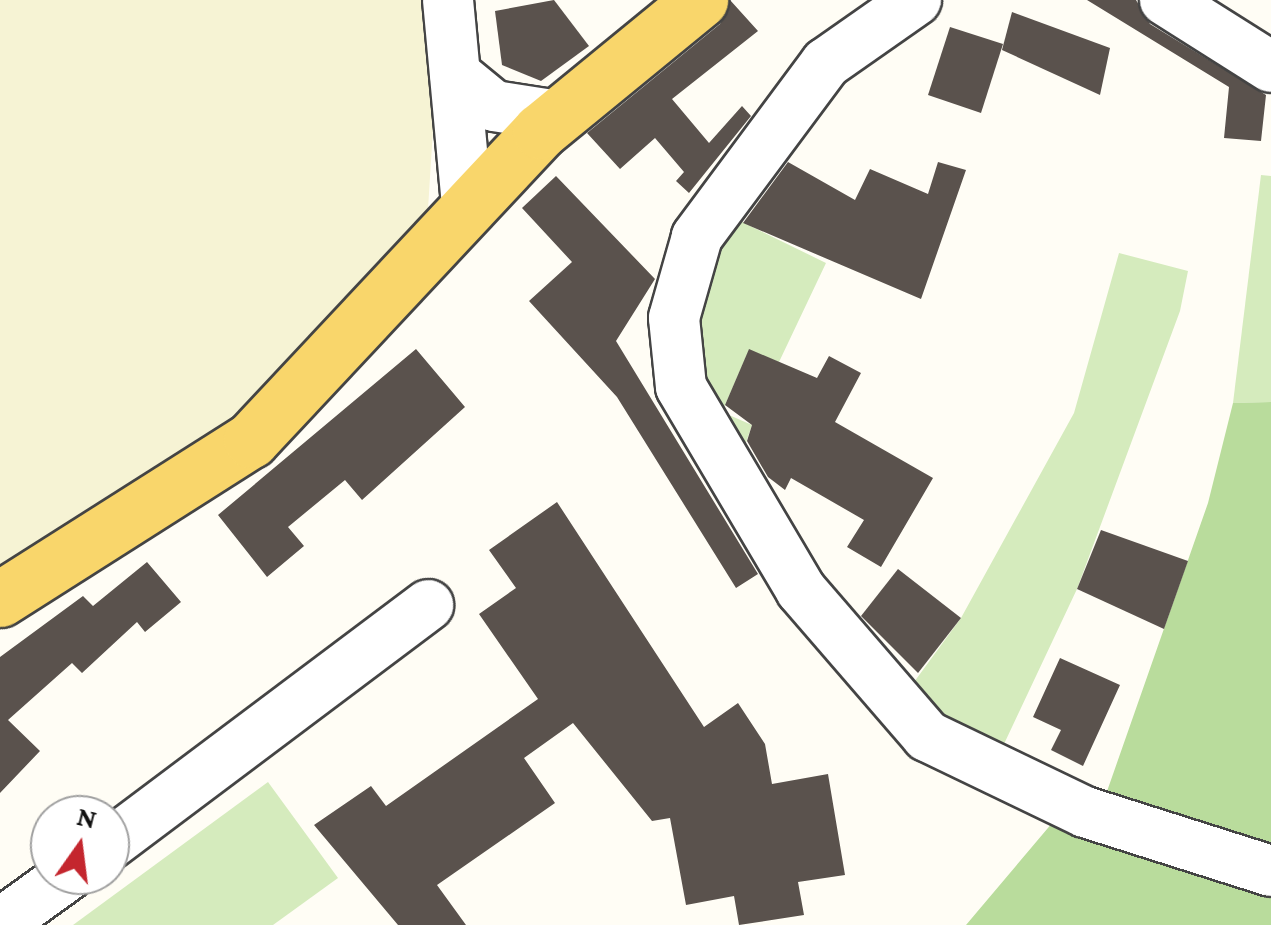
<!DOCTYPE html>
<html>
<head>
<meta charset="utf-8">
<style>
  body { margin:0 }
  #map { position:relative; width:1271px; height:925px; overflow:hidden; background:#fffdf5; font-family:"Crimson Pro",serif }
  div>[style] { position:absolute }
  .farmland>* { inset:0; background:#f6f3d4 }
  .green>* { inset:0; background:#d5ebbd }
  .forest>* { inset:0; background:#b9dc9c }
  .building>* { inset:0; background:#5a524d }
  .roads { filter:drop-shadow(2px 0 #444) drop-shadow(-2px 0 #444) drop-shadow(0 2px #444) drop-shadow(0 -2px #444) }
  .minor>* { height:50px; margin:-25px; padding:0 25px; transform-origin:25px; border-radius:25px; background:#fff }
  .major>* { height:55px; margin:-27.5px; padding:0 27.5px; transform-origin:27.5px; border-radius:27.5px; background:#f9d66b }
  span { translate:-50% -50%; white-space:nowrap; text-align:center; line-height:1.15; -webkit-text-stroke:10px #fff; paint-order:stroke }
  .north { position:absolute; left:30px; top:795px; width:100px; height:100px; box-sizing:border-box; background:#fff; border:2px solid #a0a0a0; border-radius:50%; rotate:14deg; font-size:28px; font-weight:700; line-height:40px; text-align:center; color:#111 }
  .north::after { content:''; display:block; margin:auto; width:35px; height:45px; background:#c4262e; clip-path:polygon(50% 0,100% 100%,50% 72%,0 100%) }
</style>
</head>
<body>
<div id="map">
  <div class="farmland">
    <i style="clip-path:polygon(0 0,421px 0,434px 113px,427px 225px,227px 438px,0 573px)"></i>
  </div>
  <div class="green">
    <i style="clip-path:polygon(1261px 175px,1271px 176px,1271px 402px,1233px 403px)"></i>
    <i style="clip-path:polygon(734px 218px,826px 263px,779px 362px,749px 350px,722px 412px,752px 425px,741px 457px,689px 382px,691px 297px)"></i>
    <i style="clip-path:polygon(1119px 253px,1188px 271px,1180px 311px,1077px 589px,996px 761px,906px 693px,961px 618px,1074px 413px)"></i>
    <i style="clip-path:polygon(268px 782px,338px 878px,273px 925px,73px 925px)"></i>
  </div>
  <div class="forest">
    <i style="clip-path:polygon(1271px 402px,1271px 925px,966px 925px,1053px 822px,1091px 837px,1208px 503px,1233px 403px)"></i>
  </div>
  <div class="building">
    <i style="clip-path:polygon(554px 0,589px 46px,541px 81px,502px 65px,495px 11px)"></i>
    <i style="clip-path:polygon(730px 0,758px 31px,672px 99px,709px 143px,742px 106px,751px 116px,689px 193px,676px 181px,684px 172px,655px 138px,620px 169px,587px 133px,720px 24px)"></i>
    <i style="clip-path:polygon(1087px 0,1136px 0,1150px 24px,1266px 95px,1261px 141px,1224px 138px,1229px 87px)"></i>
    <i style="clip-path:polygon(1012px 12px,1110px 48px,1100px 95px,1002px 50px)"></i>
    <i style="clip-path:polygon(950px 27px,1003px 44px,981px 113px,928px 95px)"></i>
    <i style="clip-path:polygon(788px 162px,855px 200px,870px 169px,928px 194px,938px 162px,966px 170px,921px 299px,743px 223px)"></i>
    <i style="clip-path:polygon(556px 176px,655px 279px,616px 341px,758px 574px,736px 588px,617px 397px,529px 301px,572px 262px,522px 208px)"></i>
    <i style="clip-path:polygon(416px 349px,465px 407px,362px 500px,345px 480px,288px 527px,304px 546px,267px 577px,218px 515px)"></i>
    <i style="clip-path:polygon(749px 349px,817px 378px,829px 356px,861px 373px,835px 422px,933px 478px,881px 567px,847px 547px,864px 520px,791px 478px,785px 490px,768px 477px,747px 441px,752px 425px,725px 405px)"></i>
    <i style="clip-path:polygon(557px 502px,704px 727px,738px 703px,765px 744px,772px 784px,828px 774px,845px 875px,798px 882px,804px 915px,739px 925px,734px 896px,686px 905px,670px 818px,652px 821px,573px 723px,524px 758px,555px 803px,437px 885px,466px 925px,398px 925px,314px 825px,371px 786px,386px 806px,538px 699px,479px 614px,516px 588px,489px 550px)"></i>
    <i style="clip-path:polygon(1101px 530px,1188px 561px,1164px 629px,1077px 589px)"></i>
    <i style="clip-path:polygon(147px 562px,181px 602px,145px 632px,137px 622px,82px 673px,72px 663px,8px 720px,40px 751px,0 793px,0 657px,83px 596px,93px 606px)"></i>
    <i style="clip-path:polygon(898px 569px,961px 618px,918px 673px,861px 616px)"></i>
    <i style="clip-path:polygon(1060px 658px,1120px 685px,1083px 766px,1051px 750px,1061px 730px,1033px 717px)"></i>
  </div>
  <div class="roads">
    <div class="minor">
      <i style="left:448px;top:0;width:204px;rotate:84.7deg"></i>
      <i style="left:916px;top:0;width:110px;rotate:145deg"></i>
      <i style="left:826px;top:63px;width:217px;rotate:126.6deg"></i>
      <i style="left:697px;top:237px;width:84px;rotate:105.9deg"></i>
      <i style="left:674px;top:318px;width:69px;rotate:84.2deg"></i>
      <i style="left:681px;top:387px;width:236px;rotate:59.4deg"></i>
      <i style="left:801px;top:590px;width:193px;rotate:49.2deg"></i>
      <i style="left:927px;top:736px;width:175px;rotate:25.7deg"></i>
      <i style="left:1085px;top:812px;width:195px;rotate:17.6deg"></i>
      <i style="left:1165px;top:0;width:125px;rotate:32.3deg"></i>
      <i style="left:455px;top:74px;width:50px;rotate:39.4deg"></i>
      <i style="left:494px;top:106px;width:65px;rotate:8.9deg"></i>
      <i style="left:110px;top:844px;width:398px;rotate:-36.9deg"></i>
      <i style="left:0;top:924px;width:84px;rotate:-35.8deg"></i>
    </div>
    <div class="major">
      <i style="left:0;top:599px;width:297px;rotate:-32.4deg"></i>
      <i style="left:251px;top:440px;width:423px;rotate:-46.9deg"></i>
      <i style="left:540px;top:131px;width:207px;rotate:-39.3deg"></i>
    </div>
  </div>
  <div class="north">N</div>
</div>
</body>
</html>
